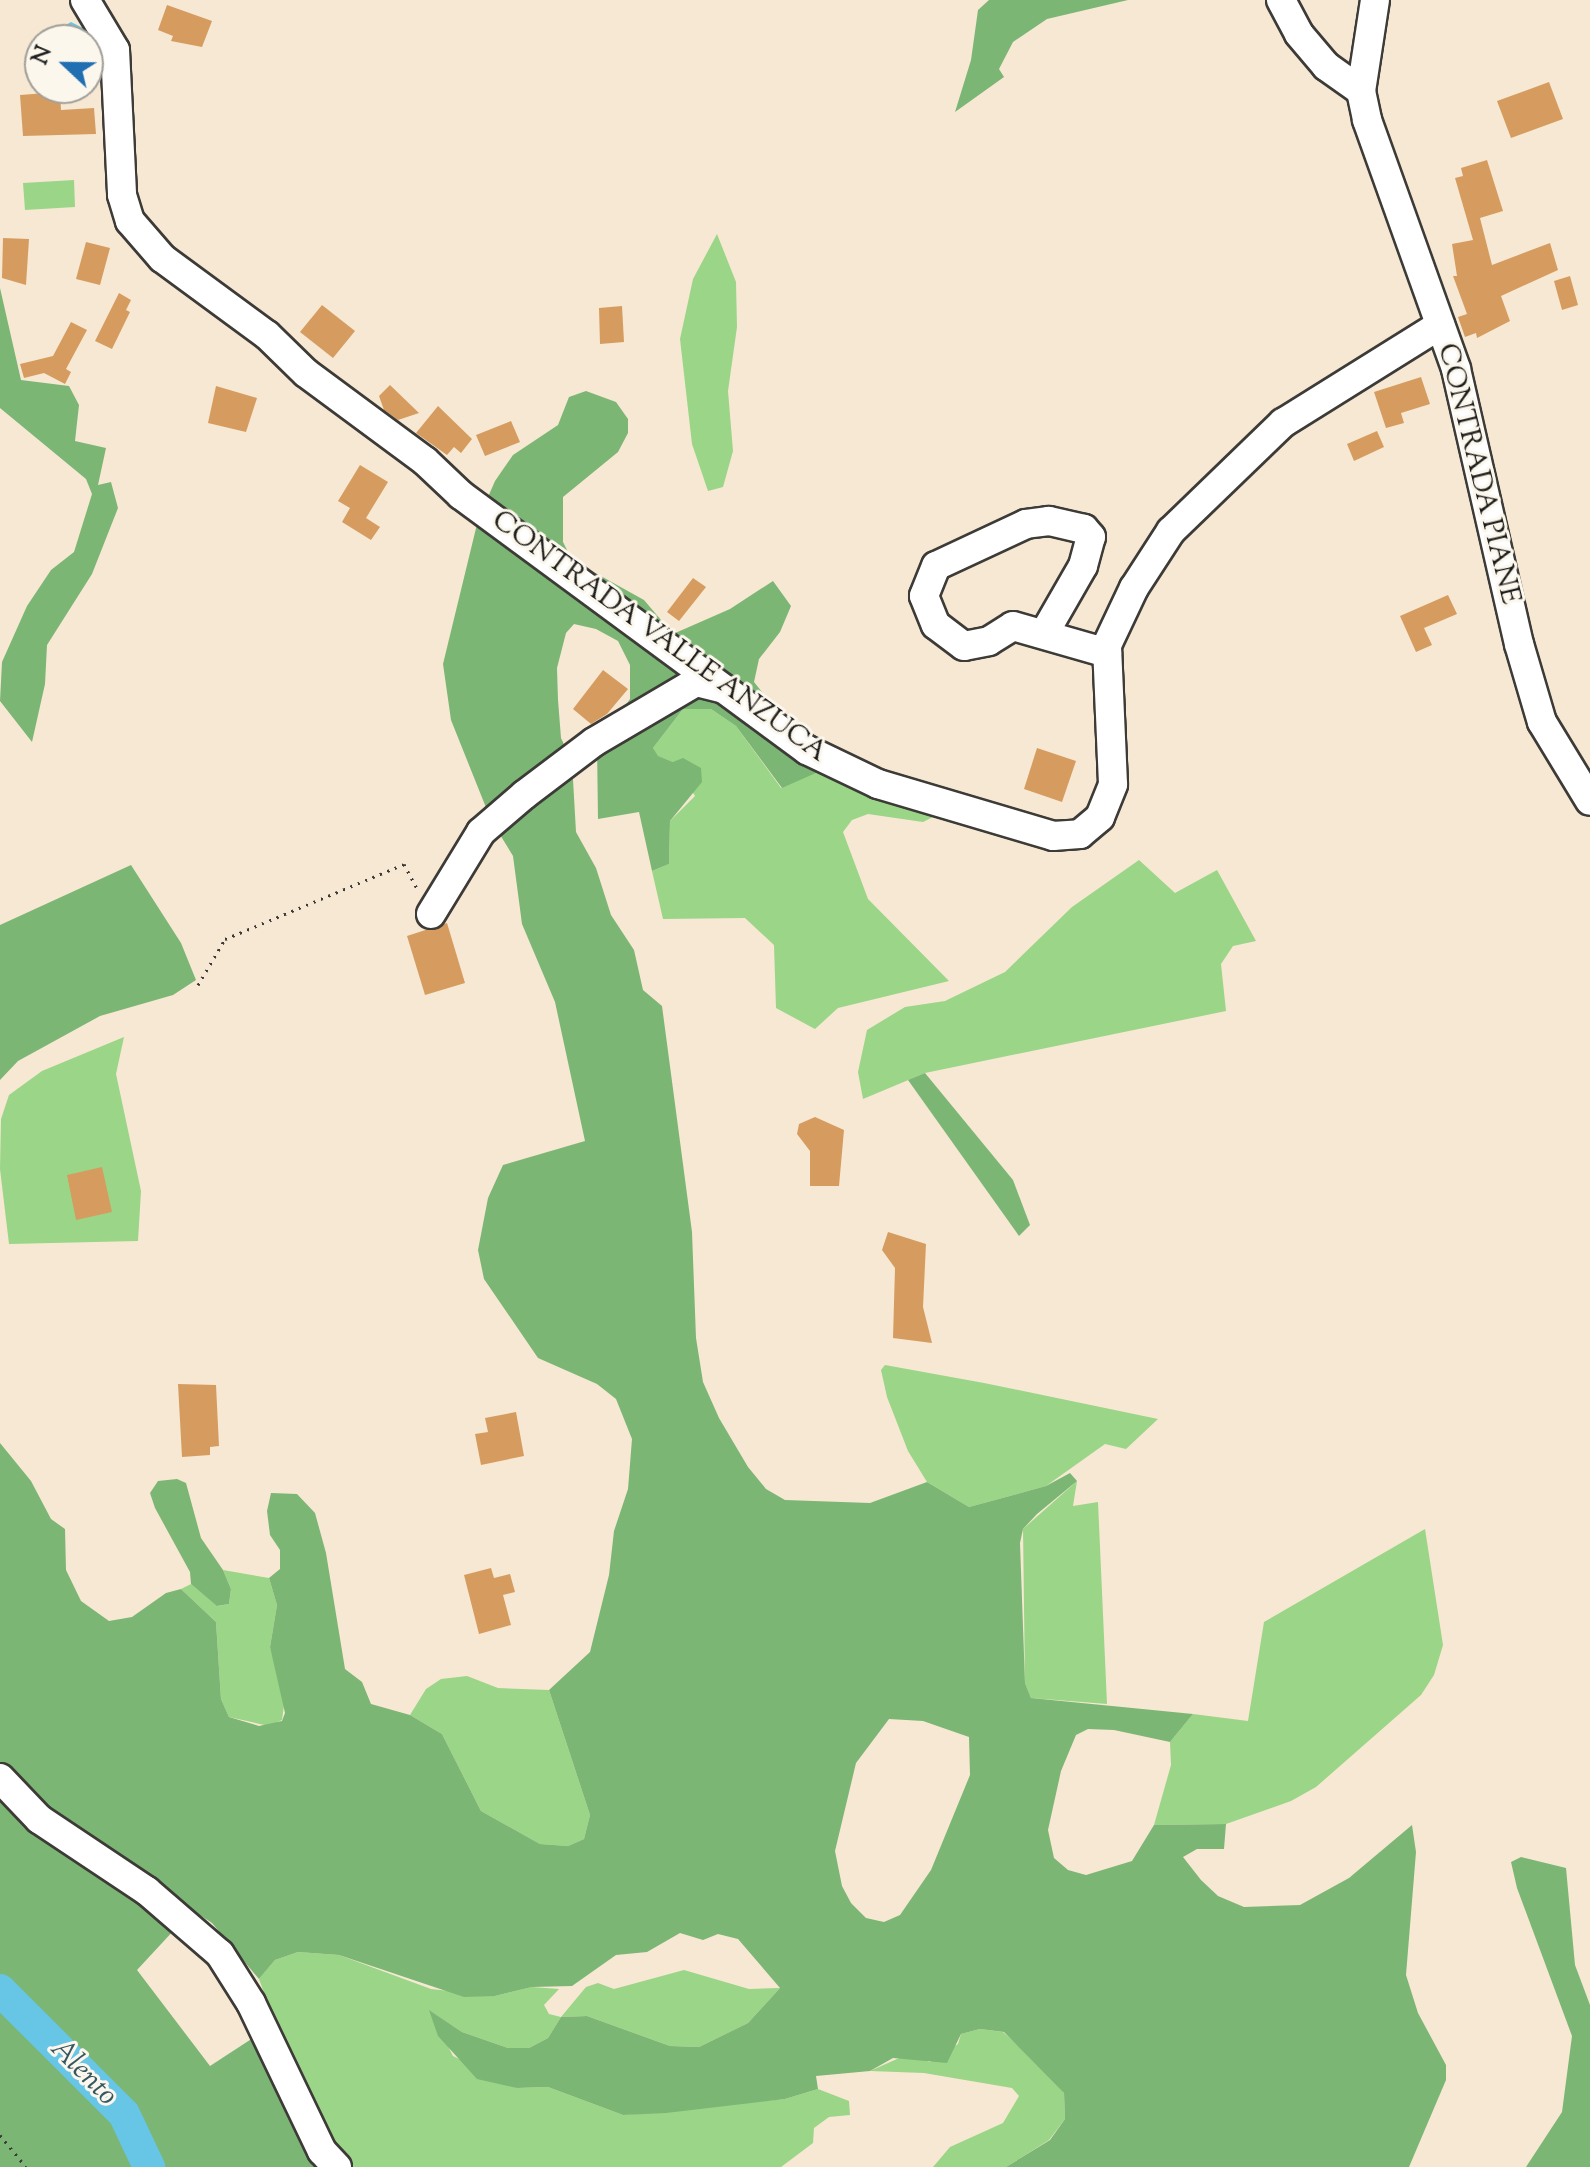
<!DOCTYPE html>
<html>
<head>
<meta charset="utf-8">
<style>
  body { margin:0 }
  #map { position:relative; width:1590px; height:2167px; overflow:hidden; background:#f6e8d3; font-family:"Sorts Mill Goudy",serif }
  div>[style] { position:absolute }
  .green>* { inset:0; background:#9bd587 }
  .forest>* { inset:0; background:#7cb674 }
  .water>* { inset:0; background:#67c5e5 }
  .river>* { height:32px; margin:-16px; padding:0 16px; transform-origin:16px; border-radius:16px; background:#67c5e5 }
  .building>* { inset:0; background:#d69c5f }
  .path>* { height:3px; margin-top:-1.5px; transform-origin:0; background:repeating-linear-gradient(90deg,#3d3b37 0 2px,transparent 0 8px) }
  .roads { filter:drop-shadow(2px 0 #3d3b37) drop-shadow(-2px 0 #3d3b37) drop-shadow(0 2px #3d3b37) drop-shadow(0 -2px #3d3b37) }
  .minor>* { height:28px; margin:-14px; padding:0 14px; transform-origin:14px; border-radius:14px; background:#fff }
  span { translate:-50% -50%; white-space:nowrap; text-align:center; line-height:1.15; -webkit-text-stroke:6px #fbf7ec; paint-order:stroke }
  .street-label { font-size:28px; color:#1c1c1c }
  .water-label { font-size:30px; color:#365762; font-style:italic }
  .north { position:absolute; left:24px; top:24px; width:80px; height:80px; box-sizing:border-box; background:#fbf7ec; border:2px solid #a29f99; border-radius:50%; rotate:292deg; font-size:22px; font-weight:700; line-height:32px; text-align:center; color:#1c1c1c }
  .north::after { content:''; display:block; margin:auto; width:28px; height:36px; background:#1f6fb2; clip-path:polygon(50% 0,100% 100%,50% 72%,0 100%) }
</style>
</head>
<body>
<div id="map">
  <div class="green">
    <i style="clip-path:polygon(74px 180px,75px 207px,25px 210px,23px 183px)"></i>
    <i style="clip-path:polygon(717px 234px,736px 282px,737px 327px,728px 391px,733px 451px,723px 487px,708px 491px,692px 444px,680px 339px,693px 279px)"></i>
    <i style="clip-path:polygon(683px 709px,711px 709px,736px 726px,781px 788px,818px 771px,838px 773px,943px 812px,923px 822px,868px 814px,852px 820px,843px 832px,868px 899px,949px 981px,838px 1008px,815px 1029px,776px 1008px,774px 945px,745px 918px,663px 919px,652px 871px,669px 864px,670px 821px,695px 796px,673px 762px,657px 756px,653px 748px)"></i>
    <i style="clip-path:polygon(1139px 860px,1175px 893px,1217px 870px,1256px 941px,1233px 946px,1221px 964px,1226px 1011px,925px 1073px,863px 1099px,858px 1072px,867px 1030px,905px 1007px,945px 1001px,1005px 972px,1072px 907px)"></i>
    <i style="clip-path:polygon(124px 1037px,116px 1074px,141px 1191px,138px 1241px,9px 1244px,0 1169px,1px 1119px,9px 1095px,42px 1071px)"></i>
    <i style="clip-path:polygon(885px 1365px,984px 1383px,1158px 1419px,1126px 1449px,1105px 1444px,1046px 1486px,969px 1507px,927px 1482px,908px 1451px,887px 1397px,881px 1370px)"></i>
    <i style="clip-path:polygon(1077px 1481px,1073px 1506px,1098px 1502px,1107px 1704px,1031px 1698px,1025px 1683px,1023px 1529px)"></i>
    <i style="clip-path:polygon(1425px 1529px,1443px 1645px,1434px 1675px,1421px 1695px,1316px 1787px,1291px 1801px,1226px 1824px,1154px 1825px,1171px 1765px,1170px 1742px,1193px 1714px,1248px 1721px,1264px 1622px)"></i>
    <i style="clip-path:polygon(223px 1570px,269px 1578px,277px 1605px,270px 1647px,285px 1698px,282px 1720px,269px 1726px,229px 1717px,221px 1699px,216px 1622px,181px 1589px,191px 1584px,218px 1606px,229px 1604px,231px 1589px)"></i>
    <i style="clip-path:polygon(467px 1676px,498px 1688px,549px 1690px,590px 1815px,584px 1839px,568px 1846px,540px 1844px,481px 1811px,442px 1734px,410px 1715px,426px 1689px,441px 1679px)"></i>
    <i style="clip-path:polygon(298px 1952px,339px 1955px,431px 1989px,495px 1996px,532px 1987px,559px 1989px,544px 2005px,549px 2014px,561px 2017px,586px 1987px,598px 1983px,614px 1989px,684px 1970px,749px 1989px,780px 1988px,748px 2023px,699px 2047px,670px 2046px,587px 2016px,561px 2017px,548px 2038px,529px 2048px,508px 2048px,462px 2032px,430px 2011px,453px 2056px,517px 2088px,548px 2087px,623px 2115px,785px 2099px,818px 2089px,849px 2101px,850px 2115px,829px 2117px,814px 2128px,813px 2143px,781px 2167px,347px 2167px,292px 2070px,259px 1979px,275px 1960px)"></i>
    <i style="clip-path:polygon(980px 2029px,1003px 2032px,1049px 2073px,1064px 2093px,1065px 2119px,1049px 2140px,1006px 2167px,933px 2167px,950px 2147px,1003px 2123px,1019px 2096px,1012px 2088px,924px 2073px,870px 2071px,906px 2055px,930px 2062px,958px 2044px,961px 2034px)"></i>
  </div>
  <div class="forest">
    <i style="clip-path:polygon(989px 0,1128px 0,1047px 19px,1013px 42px,999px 69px,1004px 77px,955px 112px,971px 60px,978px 10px)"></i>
    <i style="clip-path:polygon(0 288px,21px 380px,69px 386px,79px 405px,75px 441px,106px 448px,98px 485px,111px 482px,118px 508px,92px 574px,47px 645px,45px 684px,32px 742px,0 701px,2px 662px,27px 606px,51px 570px,74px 552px,92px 494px,86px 479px,0 408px)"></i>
    <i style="clip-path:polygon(evenodd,586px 391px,616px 402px,628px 419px,628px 433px,618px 452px,563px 497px,563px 542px,572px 560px,644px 600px,673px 634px,730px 609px,773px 581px,791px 606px,780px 632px,759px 659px,754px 682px,775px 708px,833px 752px,838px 773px,818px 772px,782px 788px,736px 726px,711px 709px,683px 709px,653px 748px,658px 756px,673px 762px,683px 758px,701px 768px,702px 782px,670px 821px,669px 864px,652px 871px,639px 812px,598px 819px,597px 744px,630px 699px,630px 665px,618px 641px,596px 629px,574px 624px,566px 633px,557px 668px,558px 700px,561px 738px,572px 762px,576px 832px,596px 868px,611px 915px,634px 950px,643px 990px,662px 1006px,692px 1232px,696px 1338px,703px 1382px,719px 1418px,748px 1467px,766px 1489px,785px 1500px,870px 1503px,927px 1482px,969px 1507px,1046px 1486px,1070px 1473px,1077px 1481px,1037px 1514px,1023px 1529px,1020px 1543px,1025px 1683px,1031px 1698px,1193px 1714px,1170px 1742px,1114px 1730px,1088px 1729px,1076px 1735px,1061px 1771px,1048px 1830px,1054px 1858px,1068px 1870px,1086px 1875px,1132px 1861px,1154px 1825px,1226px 1824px,1224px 1849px,1197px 1849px,1183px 1857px,1201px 1880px,1218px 1896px,1244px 1907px,1300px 1905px,1349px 1878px,1412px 1825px,1416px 1852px,1406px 1975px,1418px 2013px,1446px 2065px,1446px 2080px,1409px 2167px,1006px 2167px,1050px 2140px,1065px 2119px,1064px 2093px,1004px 2032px,980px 2029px,961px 2034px,947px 2063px,893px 2058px,870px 2071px,816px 2076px,818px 2089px,785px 2099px,666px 2113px,623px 2115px,548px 2087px,517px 2088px,477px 2079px,438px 2036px,429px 2010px,462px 2032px,508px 2048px,529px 2048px,548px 2038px,561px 2017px,587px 2016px,670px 2046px,699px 2047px,748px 2023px,780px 1988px,738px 1939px,718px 1934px,703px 1940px,680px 1933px,647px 1952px,616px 1955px,572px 1986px,532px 1987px,495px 1996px,464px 1997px,339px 1955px,298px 1952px,275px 1960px,259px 1979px,212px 1923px,58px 1822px,0 1766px,0 1443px,31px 1481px,51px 1519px,65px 1529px,66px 1570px,81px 1601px,109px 1621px,132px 1617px,166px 1593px,181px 1589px,216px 1622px,221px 1699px,229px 1717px,259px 1726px,282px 1721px,285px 1713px,270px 1647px,277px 1605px,269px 1578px,280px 1569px,280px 1550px,270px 1535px,267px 1511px,271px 1493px,297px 1494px,315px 1513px,326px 1553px,345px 1669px,362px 1682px,371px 1704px,410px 1715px,442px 1734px,481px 1811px,540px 1844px,568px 1846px,584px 1839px,590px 1815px,549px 1690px,590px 1652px,609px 1575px,614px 1531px,628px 1489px,632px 1439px,616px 1399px,597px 1384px,538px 1358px,484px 1279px,478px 1250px,488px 1198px,503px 1165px,585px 1141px,555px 1002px,522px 924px,513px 856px,491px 820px,451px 720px,443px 664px,478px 520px,495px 481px,513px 455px,558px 425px,569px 397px,586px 391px,889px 1719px,923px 1721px,969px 1737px,970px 1775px,931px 1870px,900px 1915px,884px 1922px,866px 1918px,851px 1903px,842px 1886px,835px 1851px,856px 1763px,889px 1719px)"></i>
    <i style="clip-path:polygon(131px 865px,181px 943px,196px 980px,173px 995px,100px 1016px,18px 1061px,0 1080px,0 925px)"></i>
    <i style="clip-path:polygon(925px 1073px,1013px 1180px,1030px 1225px,1019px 1236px,908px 1080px)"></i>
    <i style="clip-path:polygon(177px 1479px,186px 1483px,201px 1538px,223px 1570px,231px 1589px,229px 1604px,217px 1606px,191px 1584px,190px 1572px,155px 1508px,150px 1493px,158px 1481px)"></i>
    <i style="clip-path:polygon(0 1789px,175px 1929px,137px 1970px,210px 2066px,256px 2036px,320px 2167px,150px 2167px,125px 2114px,0 1989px)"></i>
    <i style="clip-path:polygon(1521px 1857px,1566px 1868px,1575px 1965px,1590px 2005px,1590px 2167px,1526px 2167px,1562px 2112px,1572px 2036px,1517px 1888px,1511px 1862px)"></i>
    <i style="clip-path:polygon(0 1991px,124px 2115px,149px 2167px,0 2167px)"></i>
  </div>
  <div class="water">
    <i style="clip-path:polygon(71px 22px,83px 28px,88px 40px,60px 40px,61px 28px)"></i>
  </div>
  <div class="river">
    <i style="left:0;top:1990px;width:175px;rotate:45deg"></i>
    <i style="left:124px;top:2114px;width:59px;rotate:64.7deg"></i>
  </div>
  <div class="building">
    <i style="clip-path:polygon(167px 5px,212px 21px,202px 47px,171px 41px,173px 36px,158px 30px)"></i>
    <i style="clip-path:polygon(1549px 82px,1563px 119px,1511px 138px,1497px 101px)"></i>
    <i style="clip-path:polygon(60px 92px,61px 110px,94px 108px,96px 134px,23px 136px,20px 95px)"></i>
    <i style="clip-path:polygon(1487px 160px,1503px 211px,1480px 218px,1492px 265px,1550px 243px,1558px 270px,1501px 296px,1510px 321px,1477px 338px,1476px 333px,1465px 337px,1458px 317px,1467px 314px,1453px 276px,1457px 276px,1452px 244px,1473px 240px,1455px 178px,1463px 176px,1461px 168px)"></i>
    <i style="clip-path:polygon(3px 238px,29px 239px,26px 285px,2px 278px)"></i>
    <i style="clip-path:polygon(86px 242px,110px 248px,100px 285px,76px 279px)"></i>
    <i style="clip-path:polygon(1570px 276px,1578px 305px,1562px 310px,1554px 281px)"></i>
    <i style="clip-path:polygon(119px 293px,131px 300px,126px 310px,130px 312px,112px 349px,95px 341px)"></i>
    <i style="clip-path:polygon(322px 305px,355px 331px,333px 358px,300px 332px)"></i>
    <i style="clip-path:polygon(622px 306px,624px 342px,600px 344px,599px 308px)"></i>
    <i style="clip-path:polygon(71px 322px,87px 330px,66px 369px,71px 372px,65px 384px,44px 373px,24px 378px,20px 364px,53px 356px)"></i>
    <i style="clip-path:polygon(1421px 377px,1430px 404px,1401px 413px,1404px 423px,1386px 428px,1374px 392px)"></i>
    <i style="clip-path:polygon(390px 385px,419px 413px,398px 420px,384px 410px,379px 396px)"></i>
    <i style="clip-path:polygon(216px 386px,257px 398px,246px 432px,208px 423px)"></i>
    <i style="clip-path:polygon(438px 406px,472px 439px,461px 453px,454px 447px,447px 455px,416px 433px)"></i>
    <i style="clip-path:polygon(511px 421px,520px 442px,485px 456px,476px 435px)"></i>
    <i style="clip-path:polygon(1377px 431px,1384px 447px,1354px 461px,1347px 444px)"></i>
    <i style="clip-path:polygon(360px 465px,388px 482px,366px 518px,380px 527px,371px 540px,342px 522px,350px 508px,338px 501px)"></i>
    <i style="clip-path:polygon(693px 578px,706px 587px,679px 621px,667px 612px)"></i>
    <i style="clip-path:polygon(1448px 595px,1457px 614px,1424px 628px,1432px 645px,1416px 652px,1400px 616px)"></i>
    <i style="clip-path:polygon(603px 670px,628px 689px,607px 714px,591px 724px,573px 709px)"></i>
    <i style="clip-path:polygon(1037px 748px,1076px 761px,1062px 802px,1024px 789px)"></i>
    <i style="clip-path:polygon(447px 923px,465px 983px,425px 995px,407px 936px)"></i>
    <i style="clip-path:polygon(815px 1117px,844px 1130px,839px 1186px,810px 1186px,810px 1151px,797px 1134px,799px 1124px)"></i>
    <i style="clip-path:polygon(102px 1167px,112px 1212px,76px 1220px,67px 1175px)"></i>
    <i style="clip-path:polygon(888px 1232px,926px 1244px,923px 1307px,932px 1343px,893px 1338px,895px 1268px,882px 1250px)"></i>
    <i style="clip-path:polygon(178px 1384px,216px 1385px,219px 1446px,210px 1447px,210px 1455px,182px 1457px)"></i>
    <i style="clip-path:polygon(516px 1412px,524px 1456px,481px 1465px,475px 1434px,488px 1432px,485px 1418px)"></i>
    <i style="clip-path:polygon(491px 1568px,494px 1578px,510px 1574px,515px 1592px,503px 1595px,511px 1625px,479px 1634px,464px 1575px)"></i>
  </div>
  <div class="path">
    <i style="left:198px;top:985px;width:53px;rotate:-59.6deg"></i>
    <i style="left:225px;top:939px;width:194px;rotate:-22.7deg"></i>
    <i style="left:404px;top:864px;width:30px;rotate:62deg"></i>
    <i style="left:0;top:2135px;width:41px;rotate:50.9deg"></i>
  </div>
  <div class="roads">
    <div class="minor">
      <i style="left:85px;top:0;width:58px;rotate:59deg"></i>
      <i style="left:115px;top:50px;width:145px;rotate:87.2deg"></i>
      <i style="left:122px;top:195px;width:27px;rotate:73deg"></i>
      <i style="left:130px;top:221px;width:49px;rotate:49.1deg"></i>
      <i style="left:162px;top:258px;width:130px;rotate:36.3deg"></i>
      <i style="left:267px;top:335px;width:54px;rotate:44.3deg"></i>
      <i style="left:306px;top:373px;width:148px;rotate:36.5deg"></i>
      <i style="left:425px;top:461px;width:50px;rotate:43.4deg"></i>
      <i style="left:461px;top:495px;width:430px;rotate:36.4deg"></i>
      <i style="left:807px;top:750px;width:79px;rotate:25.6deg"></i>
      <i style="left:878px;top:784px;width:183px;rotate:16.5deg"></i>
      <i style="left:1053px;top:836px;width:27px;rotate:-4deg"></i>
      <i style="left:1080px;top:834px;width:26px;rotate:-40deg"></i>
      <i style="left:1100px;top:817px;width:35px;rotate:-68deg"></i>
      <i style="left:1113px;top:784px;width:139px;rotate:-92.5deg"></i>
      <i style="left:1107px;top:645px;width:63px;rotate:-64.7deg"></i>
      <i style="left:1134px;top:588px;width:68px;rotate:-57deg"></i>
      <i style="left:1171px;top:531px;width:156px;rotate:-44deg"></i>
      <i style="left:1283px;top:423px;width:185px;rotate:-32deg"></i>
      <i style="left:1281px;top:0;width:38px;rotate:62deg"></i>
      <i style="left:1299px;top:34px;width:42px;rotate:49.8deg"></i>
      <i style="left:1326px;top:66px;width:43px;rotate:35.5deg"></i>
      <i style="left:1375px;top:0;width:92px;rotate:98.7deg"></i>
      <i style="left:1361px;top:91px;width:30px;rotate:78deg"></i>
      <i style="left:1367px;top:120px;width:264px;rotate:70.3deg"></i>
      <i style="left:1456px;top:369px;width:282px;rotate:77.1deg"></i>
      <i style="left:1519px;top:644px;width:81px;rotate:73.6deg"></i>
      <i style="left:1542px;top:722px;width:92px;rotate:58.7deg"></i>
      <i style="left:1045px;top:632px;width:76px;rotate:-60.1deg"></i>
      <i style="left:1083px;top:566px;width:30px;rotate:-75deg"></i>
      <i style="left:1091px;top:537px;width:11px;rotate:-131deg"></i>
      <i style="left:1084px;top:529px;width:36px;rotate:-167deg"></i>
      <i style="left:1049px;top:521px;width:23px;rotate:173deg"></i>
      <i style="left:1026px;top:524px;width:99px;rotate:155deg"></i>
      <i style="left:936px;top:566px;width:32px;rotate:112deg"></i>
      <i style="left:924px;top:596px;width:31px;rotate:68deg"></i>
      <i style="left:936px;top:625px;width:35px;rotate:37deg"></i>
      <i style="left:964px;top:646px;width:25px;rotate:-11deg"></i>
      <i style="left:989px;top:641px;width:28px;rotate:-32deg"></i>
      <i style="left:1013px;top:626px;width:98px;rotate:16deg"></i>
      <i style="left:431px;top:914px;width:96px;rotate:-58.6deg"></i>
      <i style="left:481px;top:832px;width:57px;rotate:-40.7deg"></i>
      <i style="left:524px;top:795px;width:88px;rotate:-37.1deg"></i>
      <i style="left:594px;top:742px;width:118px;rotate:-30.5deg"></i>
      <i style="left:696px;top:682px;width:29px;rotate:14deg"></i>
      <i style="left:0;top:1778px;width:57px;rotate:46.4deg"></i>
      <i style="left:39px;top:1819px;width:130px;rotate:33.7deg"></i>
      <i style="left:147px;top:1891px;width:96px;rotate:40.8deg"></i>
      <i style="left:220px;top:1954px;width:58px;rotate:57.7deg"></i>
      <i style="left:251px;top:2003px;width:164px;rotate:64.4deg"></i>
      <i style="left:322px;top:2151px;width:22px;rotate:47deg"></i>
    </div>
  </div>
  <div class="street-label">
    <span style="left:1478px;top:474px;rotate:76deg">CONTRADA PIANE</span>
    <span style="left:659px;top:637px;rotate:36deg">CONTRADA VALLE ANZUCA</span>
  </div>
  <div class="water-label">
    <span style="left:83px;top:2073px;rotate:45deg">Alento</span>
  </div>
  <div class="north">N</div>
</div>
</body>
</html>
